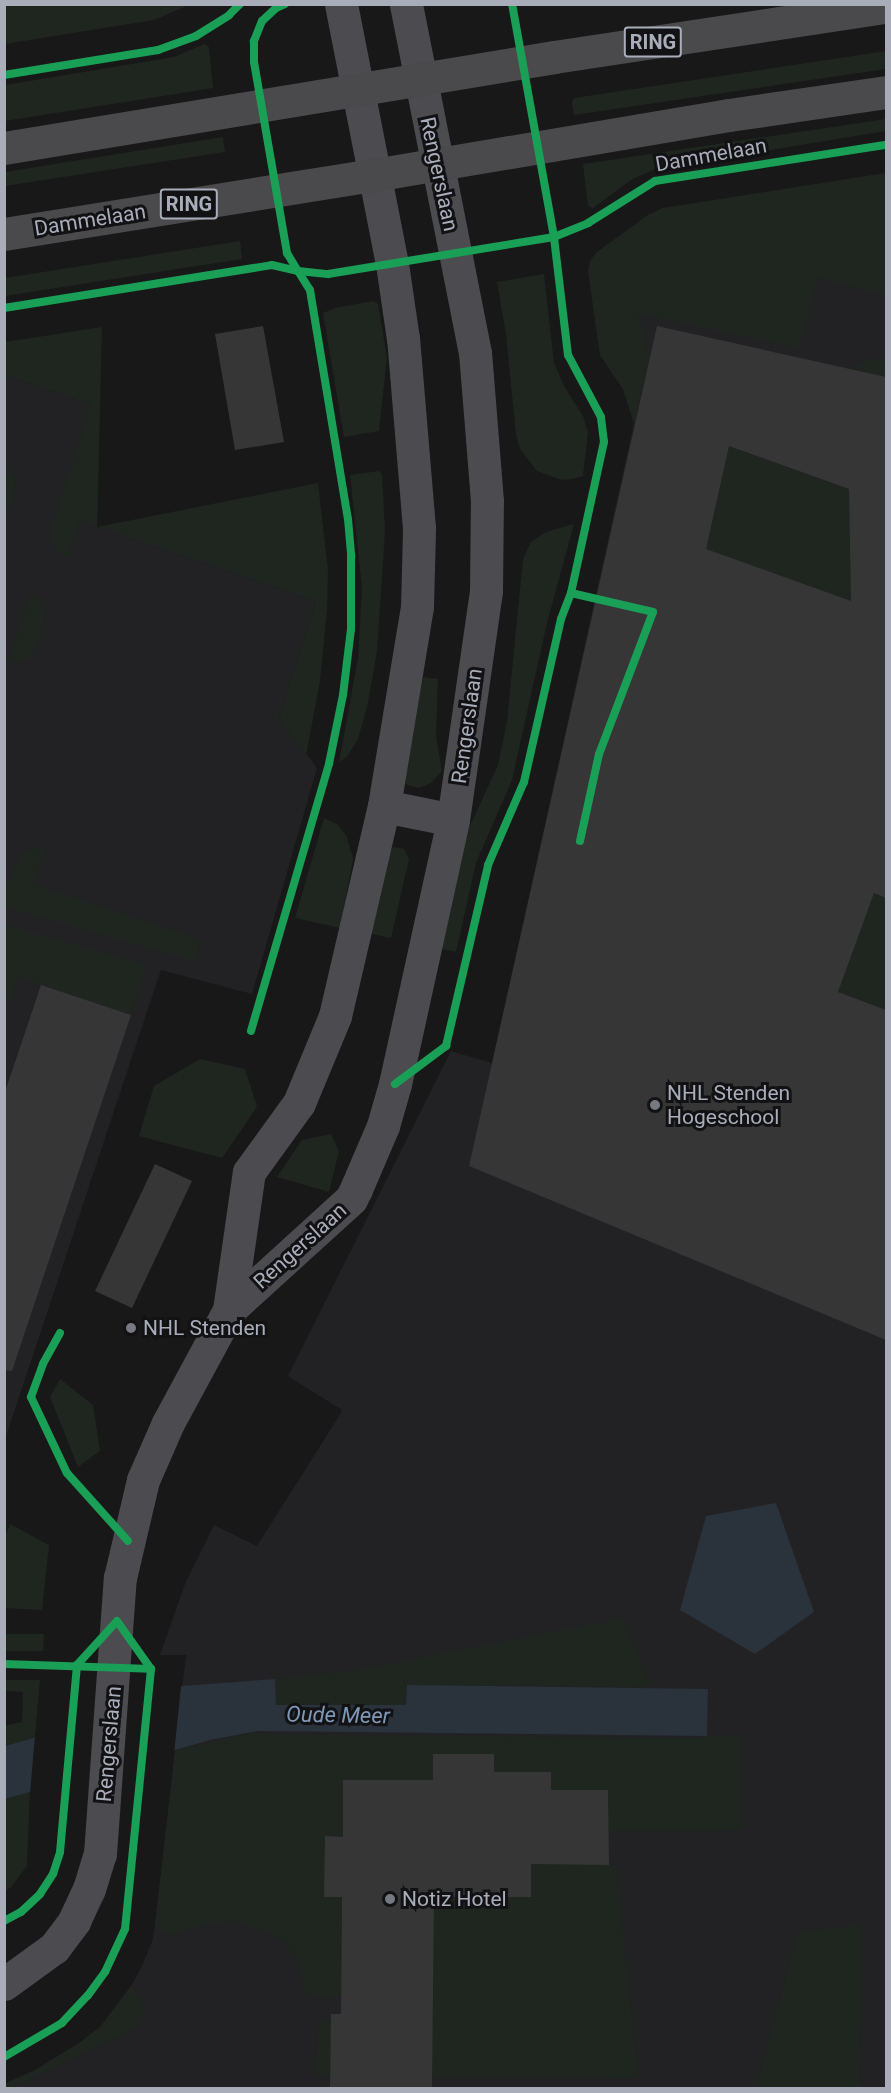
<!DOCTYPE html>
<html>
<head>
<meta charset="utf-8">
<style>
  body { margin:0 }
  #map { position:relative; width:891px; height:2093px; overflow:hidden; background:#181818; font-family:Roboto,sans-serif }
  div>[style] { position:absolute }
  .built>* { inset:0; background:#222224 }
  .green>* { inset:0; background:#1e261f }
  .water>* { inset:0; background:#2a323b }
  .pier>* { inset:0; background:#181818 }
  .building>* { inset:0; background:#363637 }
  .secondary>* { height:33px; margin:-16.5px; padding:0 16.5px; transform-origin:16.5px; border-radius:16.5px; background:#4b4b50 }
  .primary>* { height:33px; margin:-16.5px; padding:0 16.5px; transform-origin:16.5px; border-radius:16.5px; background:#4a4a4d }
  .cycleway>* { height:8px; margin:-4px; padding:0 4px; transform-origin:4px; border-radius:4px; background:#1a9f57 }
  .dots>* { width:16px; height:16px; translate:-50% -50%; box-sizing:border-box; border:3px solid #121214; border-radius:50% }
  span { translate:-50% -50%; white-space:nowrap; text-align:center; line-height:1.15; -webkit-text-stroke:6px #121214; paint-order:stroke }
  .shield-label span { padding:2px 4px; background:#121214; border:2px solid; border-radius:4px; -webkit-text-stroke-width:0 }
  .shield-label { font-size:20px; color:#a9adba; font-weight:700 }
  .street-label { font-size:21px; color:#a9adba }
  .poi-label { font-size:21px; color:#a9adba }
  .left { translate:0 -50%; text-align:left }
  .water-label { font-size:22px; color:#7e98b6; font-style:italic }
  .frame { position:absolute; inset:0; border:6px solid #a9adba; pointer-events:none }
</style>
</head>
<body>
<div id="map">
  <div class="built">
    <i style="clip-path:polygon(886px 173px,886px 2088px,5px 2088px,4px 2084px,35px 2070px,79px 2043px,100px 2027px,131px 1986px,141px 1968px,152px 1942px,155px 1925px,186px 1655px,160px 1655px,185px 1584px,214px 1525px,257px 1546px,341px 1413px,342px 1410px,288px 1376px,451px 1051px,492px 1063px,634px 423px,623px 389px,600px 355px,588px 270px,591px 259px,648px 215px,663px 208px)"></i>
    <i style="clip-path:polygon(5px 375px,91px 405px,100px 405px,97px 527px,316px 601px,279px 718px,317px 768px,252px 994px,161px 970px,5px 1439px)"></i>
  </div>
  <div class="green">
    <i style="clip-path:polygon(5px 4px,189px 4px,189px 5px,154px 20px,5px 44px)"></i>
    <i style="clip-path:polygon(204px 44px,209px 47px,213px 88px,5px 121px,5px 85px,174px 57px)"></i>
    <i style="clip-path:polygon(886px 51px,886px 69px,574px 115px,572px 102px,574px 98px)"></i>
    <i style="clip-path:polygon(886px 119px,886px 131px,655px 169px,631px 180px,593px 208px,588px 206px,583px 164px)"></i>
    <i style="clip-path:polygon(223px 137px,225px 152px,5px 186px,5px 172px)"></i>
    <i style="clip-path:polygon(886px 173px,886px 296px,817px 278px,799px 348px,637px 314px,644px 330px,648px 358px,634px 423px,623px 389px,600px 355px,588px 270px,591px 259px,597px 252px,648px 215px,663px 208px)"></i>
    <i style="clip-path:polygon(240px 241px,242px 259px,5px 296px,5px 278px)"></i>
    <i style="clip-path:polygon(544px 274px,554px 363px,565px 388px,583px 416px,588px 432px,583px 476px,572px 479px,562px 480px,537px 471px,520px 449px,516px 435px,506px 335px,497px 282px)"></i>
    <i style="clip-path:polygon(373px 301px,378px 304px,387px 357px,379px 431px,344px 437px,323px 313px,335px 308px)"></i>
    <i style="clip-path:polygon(102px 327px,97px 527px,318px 483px,328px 570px,327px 611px,320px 681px,306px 756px,279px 718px,316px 601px,79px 521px,67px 557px,56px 550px,52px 544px,51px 528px,91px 405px,5px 375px,5px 342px)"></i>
    <i style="clip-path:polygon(874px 357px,886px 359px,886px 377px,851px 369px)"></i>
    <i style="clip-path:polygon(729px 446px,886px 503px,886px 538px,850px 535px,851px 597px,840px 597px,762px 569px,671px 705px)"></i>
    <i style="clip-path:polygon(5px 463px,16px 479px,12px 502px,5px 516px)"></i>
    <i style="clip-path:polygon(379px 471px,382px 474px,385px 531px,377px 652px,367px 707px,358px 739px,347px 757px,339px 762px,358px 658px,362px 588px,350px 475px)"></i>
    <i style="clip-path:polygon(574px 524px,547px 623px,512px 780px,476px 863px,456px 952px,436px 948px,462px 843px,498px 765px,507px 721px,523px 559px,531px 542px,546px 532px)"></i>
    <i style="clip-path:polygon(31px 594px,39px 601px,44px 612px,42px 635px,29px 660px,8px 663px)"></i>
    <i style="clip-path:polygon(423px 677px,438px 679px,436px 736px,442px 771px,431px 783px,419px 788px,407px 785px,404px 776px)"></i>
    <i style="clip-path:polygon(694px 764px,886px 833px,886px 856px,872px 892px,886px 898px,886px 1010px,838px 992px,856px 942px,806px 923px)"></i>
    <i style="clip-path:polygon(324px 818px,337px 824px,346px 835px,353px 859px,340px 928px,295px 918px)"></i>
    <i style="clip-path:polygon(394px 847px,404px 849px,409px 859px,391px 938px,371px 934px,389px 851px)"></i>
    <i style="clip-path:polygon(45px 848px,34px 884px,201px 939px,195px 962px,5px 907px,5px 892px,16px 864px,25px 850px)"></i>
    <i style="clip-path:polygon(5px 924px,146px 964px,131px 1015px,18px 977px,10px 1003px,5px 1001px)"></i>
    <i style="clip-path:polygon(200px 1059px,245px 1069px,257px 1107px,222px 1158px,139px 1136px,154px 1086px)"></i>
    <i style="clip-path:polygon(331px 1134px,339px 1151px,329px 1192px,277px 1177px,302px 1140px)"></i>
    <i style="clip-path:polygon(60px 1379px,93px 1405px,100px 1451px,78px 1467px,50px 1397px)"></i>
    <i style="clip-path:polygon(10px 1524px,49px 1545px,42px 1610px,5px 1608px,5px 1537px)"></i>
    <i style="clip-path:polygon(622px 1618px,651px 1687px,407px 1685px,406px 1705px,275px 1705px,275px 1679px,356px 1670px)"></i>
    <i style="clip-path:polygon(5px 1634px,44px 1634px,43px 1651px,5px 1651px)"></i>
    <i style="clip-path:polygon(5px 1680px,40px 1680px,35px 1738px,5px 1746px,4px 1726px,22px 1722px,23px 1692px,5px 1691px)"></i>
    <i style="clip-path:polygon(257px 1731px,256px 1734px,628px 1738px,707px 1738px,707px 1736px,742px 1734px,742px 1830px,609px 1831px,608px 1790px,551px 1790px,551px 1772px,494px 1772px,493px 1754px,434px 1754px,433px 1780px,344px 1780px,343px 1837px,326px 1836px,325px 1897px,342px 1897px,341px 1997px,306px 1995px,299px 1966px,287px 1945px,272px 1934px,233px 1921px,187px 1929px,177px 1935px,167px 1934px,155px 1925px,175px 1751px)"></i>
    <i style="clip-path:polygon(30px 1791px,27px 1866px,11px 1887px,5px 1891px,5px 1799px)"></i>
    <i style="clip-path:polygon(531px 1864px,616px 1865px,638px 2078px,407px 2076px,408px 2019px,433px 2019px,434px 1879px,470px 1897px,531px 1897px)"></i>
    <i style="clip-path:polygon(861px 1924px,859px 2088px,756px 2088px,798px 1932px)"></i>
    <i style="clip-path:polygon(131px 1986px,141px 1999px,143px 2011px,138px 2023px,127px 2033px,10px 2088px,5px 2088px,5px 2084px,35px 2070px,79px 2043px,100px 2027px)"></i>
    <i style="clip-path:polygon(319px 2018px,331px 2019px,380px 2078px,315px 2077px)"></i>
  </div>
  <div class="water">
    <i style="clip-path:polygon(776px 1503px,814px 1612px,755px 1654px,680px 1610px,706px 1516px)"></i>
    <i style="clip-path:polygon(275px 1679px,276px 1705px,406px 1705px,407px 1685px,708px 1689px,707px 1736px,257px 1731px,210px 1740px,5px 1799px,5px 1746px,179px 1697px,181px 1686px)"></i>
  </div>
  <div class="pier">
    <i style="clip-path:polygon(181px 1686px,174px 1754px,30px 1794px,35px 1735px,177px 1695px,178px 1687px)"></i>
  </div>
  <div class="building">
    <i style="clip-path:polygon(263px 326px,284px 442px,235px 450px,215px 334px)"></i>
    <i style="clip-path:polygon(evenodd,657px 326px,886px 377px,886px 898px,874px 893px,838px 992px,886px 1010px,886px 1340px,469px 1166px,657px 326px,729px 446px,849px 489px,851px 601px,706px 549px,729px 446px)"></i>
    <i style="clip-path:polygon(41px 985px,131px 1015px,12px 1371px,4px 1370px,4px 1095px)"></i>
    <i style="clip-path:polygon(155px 1164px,192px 1181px,132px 1308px,95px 1291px)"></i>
    <i style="clip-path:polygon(433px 1754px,494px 1754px,494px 1772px,551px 1772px,551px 1790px,608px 1790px,609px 1865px,531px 1864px,531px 1897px,434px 1897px,432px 2088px,330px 2088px,331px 2014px,341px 2014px,342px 1897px,324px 1897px,325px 1836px,343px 1837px,343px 1780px,433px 1780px)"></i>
  </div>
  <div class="secondary">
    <i style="left:384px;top:806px;width:70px;rotate:11.5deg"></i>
    <i style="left:229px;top:1310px;width:139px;rotate:-81.8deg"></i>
    <i style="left:249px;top:1172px;width:85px;rotate:-54.1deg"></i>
    <i style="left:299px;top:1103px;width:94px;rotate:-67.5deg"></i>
    <i style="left:335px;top:1016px;width:216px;rotate:-76.9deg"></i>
    <i style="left:384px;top:806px;width:202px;rotate:-80.6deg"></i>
    <i style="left:417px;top:607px;width:79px;rotate:-88.5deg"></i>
    <i style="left:419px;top:528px;width:190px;rotate:-94.8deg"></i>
    <i style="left:403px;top:339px;width:76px;rotate:-98.3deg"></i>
    <i style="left:392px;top:264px;width:265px;rotate:-101.1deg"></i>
    <i style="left:4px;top:1984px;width:62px;rotate:-35.8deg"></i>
    <i style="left:54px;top:1948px;width:34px;rotate:-53deg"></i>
    <i style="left:74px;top:1921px;width:35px;rotate:-65deg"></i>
    <i style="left:89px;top:1889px;width:37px;rotate:-73deg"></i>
    <i style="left:100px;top:1854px;width:277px;rotate:-85.9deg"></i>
    <i style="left:120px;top:1578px;width:101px;rotate:-76.8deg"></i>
    <i style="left:143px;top:1480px;width:62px;rotate:-66.3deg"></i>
    <i style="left:168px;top:1423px;width:128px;rotate:-61.6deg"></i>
    <i style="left:229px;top:1310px;width:165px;rotate:-42.3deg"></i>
    <i style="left:351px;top:1199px;width:11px;rotate:-63deg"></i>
    <i style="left:356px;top:1189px;width:69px;rotate:-66.8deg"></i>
    <i style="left:383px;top:1126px;width:44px;rotate:-74.1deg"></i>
    <i style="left:395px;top:1084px;width:270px;rotate:-77.6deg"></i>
    <i style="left:453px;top:820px;width:231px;rotate:-81.8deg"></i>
    <i style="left:486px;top:591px;width:90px;rotate:-89.4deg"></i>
    <i style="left:487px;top:501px;width:148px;rotate:-94.6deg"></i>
    <i style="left:475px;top:353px;width:356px;rotate:-101.2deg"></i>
  </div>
  <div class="primary">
    <i style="left:4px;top:148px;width:557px;rotate:-9.39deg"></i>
    <i style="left:554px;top:57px;width:336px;rotate:-8.6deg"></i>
    <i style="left:4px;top:234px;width:375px;rotate:-9.1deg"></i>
    <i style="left:374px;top:175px;width:360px;rotate:-9.6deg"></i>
    <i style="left:729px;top:115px;width:159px;rotate:-8.3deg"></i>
  </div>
  <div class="cycleway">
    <i style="left:285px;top:4px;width:10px;rotate:156deg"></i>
    <i style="left:276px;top:8px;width:19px;rotate:137deg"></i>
    <i style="left:262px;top:21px;width:22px;rotate:112deg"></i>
    <i style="left:254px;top:41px;width:21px;rotate:90deg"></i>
    <i style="left:254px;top:62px;width:194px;rotate:80.2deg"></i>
    <i style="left:287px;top:253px;width:21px;rotate:59deg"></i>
    <i style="left:298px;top:271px;width:30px;rotate:6deg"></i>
    <i style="left:328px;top:274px;width:229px;rotate:-9.3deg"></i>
    <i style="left:554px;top:237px;width:237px;rotate:-100.2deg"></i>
    <i style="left:4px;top:75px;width:156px;rotate:-9.2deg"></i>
    <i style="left:158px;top:50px;width:40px;rotate:-20.2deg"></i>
    <i style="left:196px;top:36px;width:39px;rotate:-32deg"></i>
    <i style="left:229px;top:15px;width:16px;rotate:-45deg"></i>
    <i style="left:4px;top:308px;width:271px;rotate:-9.1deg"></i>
    <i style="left:272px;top:265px;width:27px;rotate:13deg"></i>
    <i style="left:298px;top:271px;width:22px;rotate:58deg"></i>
    <i style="left:310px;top:290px;width:232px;rotate:80.6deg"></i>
    <i style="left:348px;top:519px;width:38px;rotate:85deg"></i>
    <i style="left:351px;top:557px;width:72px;rotate:90deg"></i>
    <i style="left:351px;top:629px;width:66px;rotate:96.9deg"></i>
    <i style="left:343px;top:695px;width:70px;rotate:101.5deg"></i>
    <i style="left:329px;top:764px;width:278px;rotate:106.3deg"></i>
    <i style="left:571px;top:593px;width:84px;rotate:13deg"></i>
    <i style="left:653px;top:612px;width:152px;rotate:110.8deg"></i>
    <i style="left:599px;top:754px;width:89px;rotate:102.3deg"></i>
    <i style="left:395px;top:1084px;width:64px;rotate:-36.7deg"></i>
    <i style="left:446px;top:1046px;width:186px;rotate:-76.9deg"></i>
    <i style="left:488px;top:865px;width:90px;rotate:-66.6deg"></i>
    <i style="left:524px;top:782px;width:167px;rotate:-77.2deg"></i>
    <i style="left:561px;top:619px;width:28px;rotate:-69deg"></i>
    <i style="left:571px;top:593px;width:155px;rotate:-77.7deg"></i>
    <i style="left:604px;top:442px;width:25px;rotate:-97deg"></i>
    <i style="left:601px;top:417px;width:70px;rotate:-118deg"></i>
    <i style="left:568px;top:355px;width:119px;rotate:-96.8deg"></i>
    <i style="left:554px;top:237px;width:37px;rotate:-22deg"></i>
    <i style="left:588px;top:223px;width:79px;rotate:-32.1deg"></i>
    <i style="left:655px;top:181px;width:234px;rotate:-8.9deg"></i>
    <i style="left:60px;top:1333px;width:35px;rotate:119deg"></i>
    <i style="left:43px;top:1364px;width:35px;rotate:110deg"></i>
    <i style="left:31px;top:1397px;width:84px;rotate:64.7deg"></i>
    <i style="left:67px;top:1473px;width:91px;rotate:48.1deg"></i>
    <i style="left:4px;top:1664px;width:147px;rotate:1.9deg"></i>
    <i style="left:4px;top:1921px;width:19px;rotate:-28deg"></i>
    <i style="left:21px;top:1912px;width:26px;rotate:-43deg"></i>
    <i style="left:40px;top:1894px;width:24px;rotate:-57deg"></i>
    <i style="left:53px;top:1874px;width:23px;rotate:-72deg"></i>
    <i style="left:60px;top:1852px;width:188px;rotate:-84.8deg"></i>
    <i style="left:77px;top:1665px;width:59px;rotate:-47.7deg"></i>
    <i style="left:117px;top:1621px;width:59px;rotate:54.7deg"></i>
    <i style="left:151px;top:1669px;width:261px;rotate:95.7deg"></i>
    <i style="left:125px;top:1929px;width:47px;rotate:114.9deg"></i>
    <i style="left:105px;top:1972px;width:29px;rotate:126deg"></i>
    <i style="left:88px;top:1995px;width:38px;rotate:133deg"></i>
    <i style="left:62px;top:2023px;width:67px;rotate:149.6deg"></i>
  </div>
  <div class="dots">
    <i style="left:655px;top:1105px;background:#767981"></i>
    <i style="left:131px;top:1328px;background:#767981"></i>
    <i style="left:390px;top:1899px;background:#767981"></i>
  </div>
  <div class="shield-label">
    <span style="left:653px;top:42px">RING</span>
    <span style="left:189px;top:204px">RING</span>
  </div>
  <div class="street-label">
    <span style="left:711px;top:155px;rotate:-10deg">Dammelaan</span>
    <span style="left:439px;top:174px;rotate:78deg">Rengerslaan</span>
    <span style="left:90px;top:220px;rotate:-9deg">Dammelaan</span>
    <span style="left:467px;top:726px;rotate:-82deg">Rengerslaan</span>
    <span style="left:300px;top:1246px;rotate:-42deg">Rengerslaan</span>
    <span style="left:109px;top:1744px;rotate:-85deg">Rengerslaan</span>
  </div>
  <div class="poi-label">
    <span class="left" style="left:667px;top:1105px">NHL Stenden<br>Hogeschool</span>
    <span class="left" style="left:143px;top:1328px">NHL Stenden</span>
    <span class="left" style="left:402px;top:1899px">Notiz Hotel</span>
  </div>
  <div class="water-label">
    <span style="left:338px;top:1715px;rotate:1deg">Oude Meer</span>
  </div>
  <div class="frame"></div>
</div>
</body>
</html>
